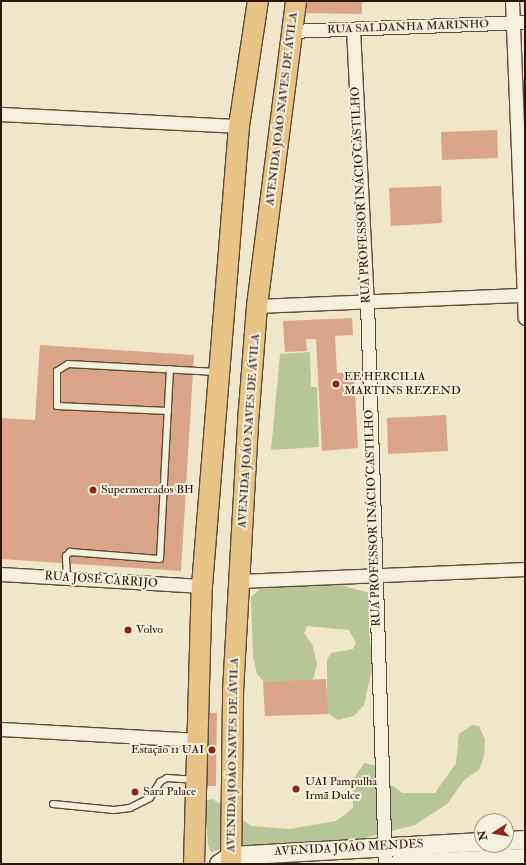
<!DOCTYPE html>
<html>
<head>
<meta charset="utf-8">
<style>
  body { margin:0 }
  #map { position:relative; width:526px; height:865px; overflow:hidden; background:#efe6cb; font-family:"IM FELL Double Pica",serif }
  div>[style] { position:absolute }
  .green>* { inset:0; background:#b8c598 }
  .building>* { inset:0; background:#daa488 }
  .roads { filter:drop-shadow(1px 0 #5c4b37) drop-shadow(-1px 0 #5c4b37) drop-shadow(0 1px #5c4b37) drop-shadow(0 -1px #5c4b37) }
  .lane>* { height:6px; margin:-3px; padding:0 3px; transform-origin:3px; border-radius:3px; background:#f5efdd }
  .street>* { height:13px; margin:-6.5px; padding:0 6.5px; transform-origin:6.5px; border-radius:6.5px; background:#f5efdd }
  .secondary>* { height:18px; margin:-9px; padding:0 9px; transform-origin:9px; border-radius:9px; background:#f5efdd }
  .primary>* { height:20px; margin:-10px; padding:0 10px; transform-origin:10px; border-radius:10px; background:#e8c386 }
  .dots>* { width:11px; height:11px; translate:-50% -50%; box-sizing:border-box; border:2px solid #f5efdd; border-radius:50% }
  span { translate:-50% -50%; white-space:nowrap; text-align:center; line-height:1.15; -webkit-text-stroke:4px #f5efdd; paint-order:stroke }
  .street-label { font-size:12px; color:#2b1706 }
  .poi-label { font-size:12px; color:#2b1706 }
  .left { translate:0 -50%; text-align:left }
  .right { translate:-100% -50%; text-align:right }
  .frame { position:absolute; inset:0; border:2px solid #2b1706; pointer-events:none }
  .north { position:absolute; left:474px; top:813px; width:40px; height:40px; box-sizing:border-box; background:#f5efdd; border:1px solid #a49987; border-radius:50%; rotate:258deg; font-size:11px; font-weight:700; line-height:16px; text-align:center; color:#2b1706 }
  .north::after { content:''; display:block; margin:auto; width:14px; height:18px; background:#8f2418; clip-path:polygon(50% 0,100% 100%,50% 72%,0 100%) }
</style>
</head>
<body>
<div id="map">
  <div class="green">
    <i style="clip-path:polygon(310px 352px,311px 387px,317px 387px,319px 447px,271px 450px,280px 354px)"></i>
    <i style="clip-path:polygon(292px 585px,340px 585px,369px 593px,369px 632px,373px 665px,364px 705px,354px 716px,338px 720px,327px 713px,327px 660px,331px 653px,353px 649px,356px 643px,349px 630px,307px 626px,304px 633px,313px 646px,317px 664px,313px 679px,305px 683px,267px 685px,257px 674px,253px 656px,251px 597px,261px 588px)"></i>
    <i style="clip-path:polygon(472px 725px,479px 726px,485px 740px,484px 756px,479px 770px,465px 779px,447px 804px,415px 825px,348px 842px,224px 848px,211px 852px,208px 845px,204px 801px,212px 799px,219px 803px,251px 826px,289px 829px,336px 821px,353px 808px,353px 780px,364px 763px,378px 766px,391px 785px,403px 793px,435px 793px,456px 763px,459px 734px)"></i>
  </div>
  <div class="building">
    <i style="clip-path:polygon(302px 1px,362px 1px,362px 14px,301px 13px)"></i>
    <i style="clip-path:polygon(497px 130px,498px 158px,442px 160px,441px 132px)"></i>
    <i style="clip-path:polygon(441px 186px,442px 223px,391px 226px,389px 188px)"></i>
    <i style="clip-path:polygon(352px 318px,353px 335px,335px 336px,337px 373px,354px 372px,358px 448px,322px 451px,316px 339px,306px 339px,307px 351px,285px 352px,283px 321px)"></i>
    <i style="clip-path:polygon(40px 345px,194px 355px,181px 571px,1px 559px,1px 418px,35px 420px)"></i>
    <i style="clip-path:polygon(446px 415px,448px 451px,388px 454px,387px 418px)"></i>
    <i style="clip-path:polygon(326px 679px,328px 714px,265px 716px,263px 682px)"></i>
    <i style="clip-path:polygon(208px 713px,217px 713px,216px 786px,206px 786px)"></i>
  </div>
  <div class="roads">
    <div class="lane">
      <i style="left:168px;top:411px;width:111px;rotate:-177.4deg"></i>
      <i style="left:57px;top:406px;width:35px;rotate:-90deg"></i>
      <i style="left:57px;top:371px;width:13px;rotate:-32deg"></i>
      <i style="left:68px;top:364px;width:149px;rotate:3.1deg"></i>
      <i style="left:67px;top:578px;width:22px;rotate:-93deg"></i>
      <i style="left:66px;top:556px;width:6px;rotate:-45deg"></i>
      <i style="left:70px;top:552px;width:90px;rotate:4.4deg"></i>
      <i style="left:160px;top:559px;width:190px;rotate:-87deg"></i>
      <i style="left:53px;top:804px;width:61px;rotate:5.6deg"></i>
      <i style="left:114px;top:810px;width:16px;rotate:-7deg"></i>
      <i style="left:130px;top:808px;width:22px;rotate:-27deg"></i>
      <i style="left:150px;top:798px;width:19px;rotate:-58deg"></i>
      <i style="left:160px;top:782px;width:8px;rotate:-30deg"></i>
      <i style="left:167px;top:778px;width:26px;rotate:4deg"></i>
    </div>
    <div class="street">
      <i style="left:512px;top:1px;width:317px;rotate:87.7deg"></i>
      <i style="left:353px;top:29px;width:273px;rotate:87.1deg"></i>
      <i style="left:367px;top:302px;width:562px;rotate:88.17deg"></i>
      <i style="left:291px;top:31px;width:234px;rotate:-2.2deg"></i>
      <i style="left:1px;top:114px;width:238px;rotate:2.9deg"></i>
      <i style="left:257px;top:306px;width:268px;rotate:-2.4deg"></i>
      <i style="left:1px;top:574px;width:201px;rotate:3.4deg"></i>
      <i style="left:240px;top:581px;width:285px;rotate:-2.4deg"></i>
      <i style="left:1px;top:729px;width:194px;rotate:3.2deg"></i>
    </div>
    <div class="secondary">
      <i style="left:506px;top:841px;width:19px;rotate:-3deg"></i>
      <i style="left:219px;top:864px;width:14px;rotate:-34deg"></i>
      <i style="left:231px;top:856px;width:251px;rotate:-3.2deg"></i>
      <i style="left:398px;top:864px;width:127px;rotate:-2.7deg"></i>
    </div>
    <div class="primary">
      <i style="left:194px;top:864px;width:278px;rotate:-88.4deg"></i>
      <i style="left:202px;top:586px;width:461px;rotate:-85.4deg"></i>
      <i style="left:239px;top:126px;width:126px;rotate:-81.4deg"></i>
      <i style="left:231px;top:864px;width:172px;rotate:-89.3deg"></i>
      <i style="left:233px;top:692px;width:282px;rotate:-86.8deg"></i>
      <i style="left:249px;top:410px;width:104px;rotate:-85.6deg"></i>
      <i style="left:257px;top:306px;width:307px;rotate:-82.7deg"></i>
    </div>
  </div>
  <div class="dots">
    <i style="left:336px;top:384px;background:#8f2418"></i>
    <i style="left:93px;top:490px;background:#8f2418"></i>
    <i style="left:128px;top:630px;background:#8f2418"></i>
    <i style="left:212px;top:750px;background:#8f2418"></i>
    <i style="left:296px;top:789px;background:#8f2418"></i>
    <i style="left:135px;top:792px;background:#8f2418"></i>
  </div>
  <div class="street-label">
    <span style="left:408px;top:27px;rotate:-2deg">RUA SALDANHA MARINHO</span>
    <span style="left:282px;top:109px;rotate:-83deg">AVENIDA JOÃO NAVES DE ÁVILA</span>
    <span style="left:361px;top:195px;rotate:-93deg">RUA PROFESSOR INÁCIO CASTILHO</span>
    <span style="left:249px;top:431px;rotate:-86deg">AVENIDA JOÃO NAVES DE ÁVILA</span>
    <span style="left:373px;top:518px;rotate:-92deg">RUA PROFESSOR INÁCIO CASTILHO</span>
    <span style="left:101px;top:580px;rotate:4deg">RUA JOSÉ CARRIJO</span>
    <span style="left:233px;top:755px;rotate:-89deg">AVENIDA JOÃO NAVES DE ÁVILA</span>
    <span style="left:349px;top:848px;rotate:-3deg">AVENIDA JOÃO MENDES</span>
  </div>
  <div class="poi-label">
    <span class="left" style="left:344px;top:384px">EE HERCILIA<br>MARTINS REZEND</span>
    <span class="left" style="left:101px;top:490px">Supermercados BH</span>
    <span class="left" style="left:136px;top:630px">Volvo</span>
    <span class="right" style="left:204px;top:750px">Estação 11 UAI</span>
    <span class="left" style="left:305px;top:789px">UAI Pampulha<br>Irmã Dulce</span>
    <span class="left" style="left:143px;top:792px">Sara Palace</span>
  </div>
  <div class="frame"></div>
  <div class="north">N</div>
</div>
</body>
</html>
